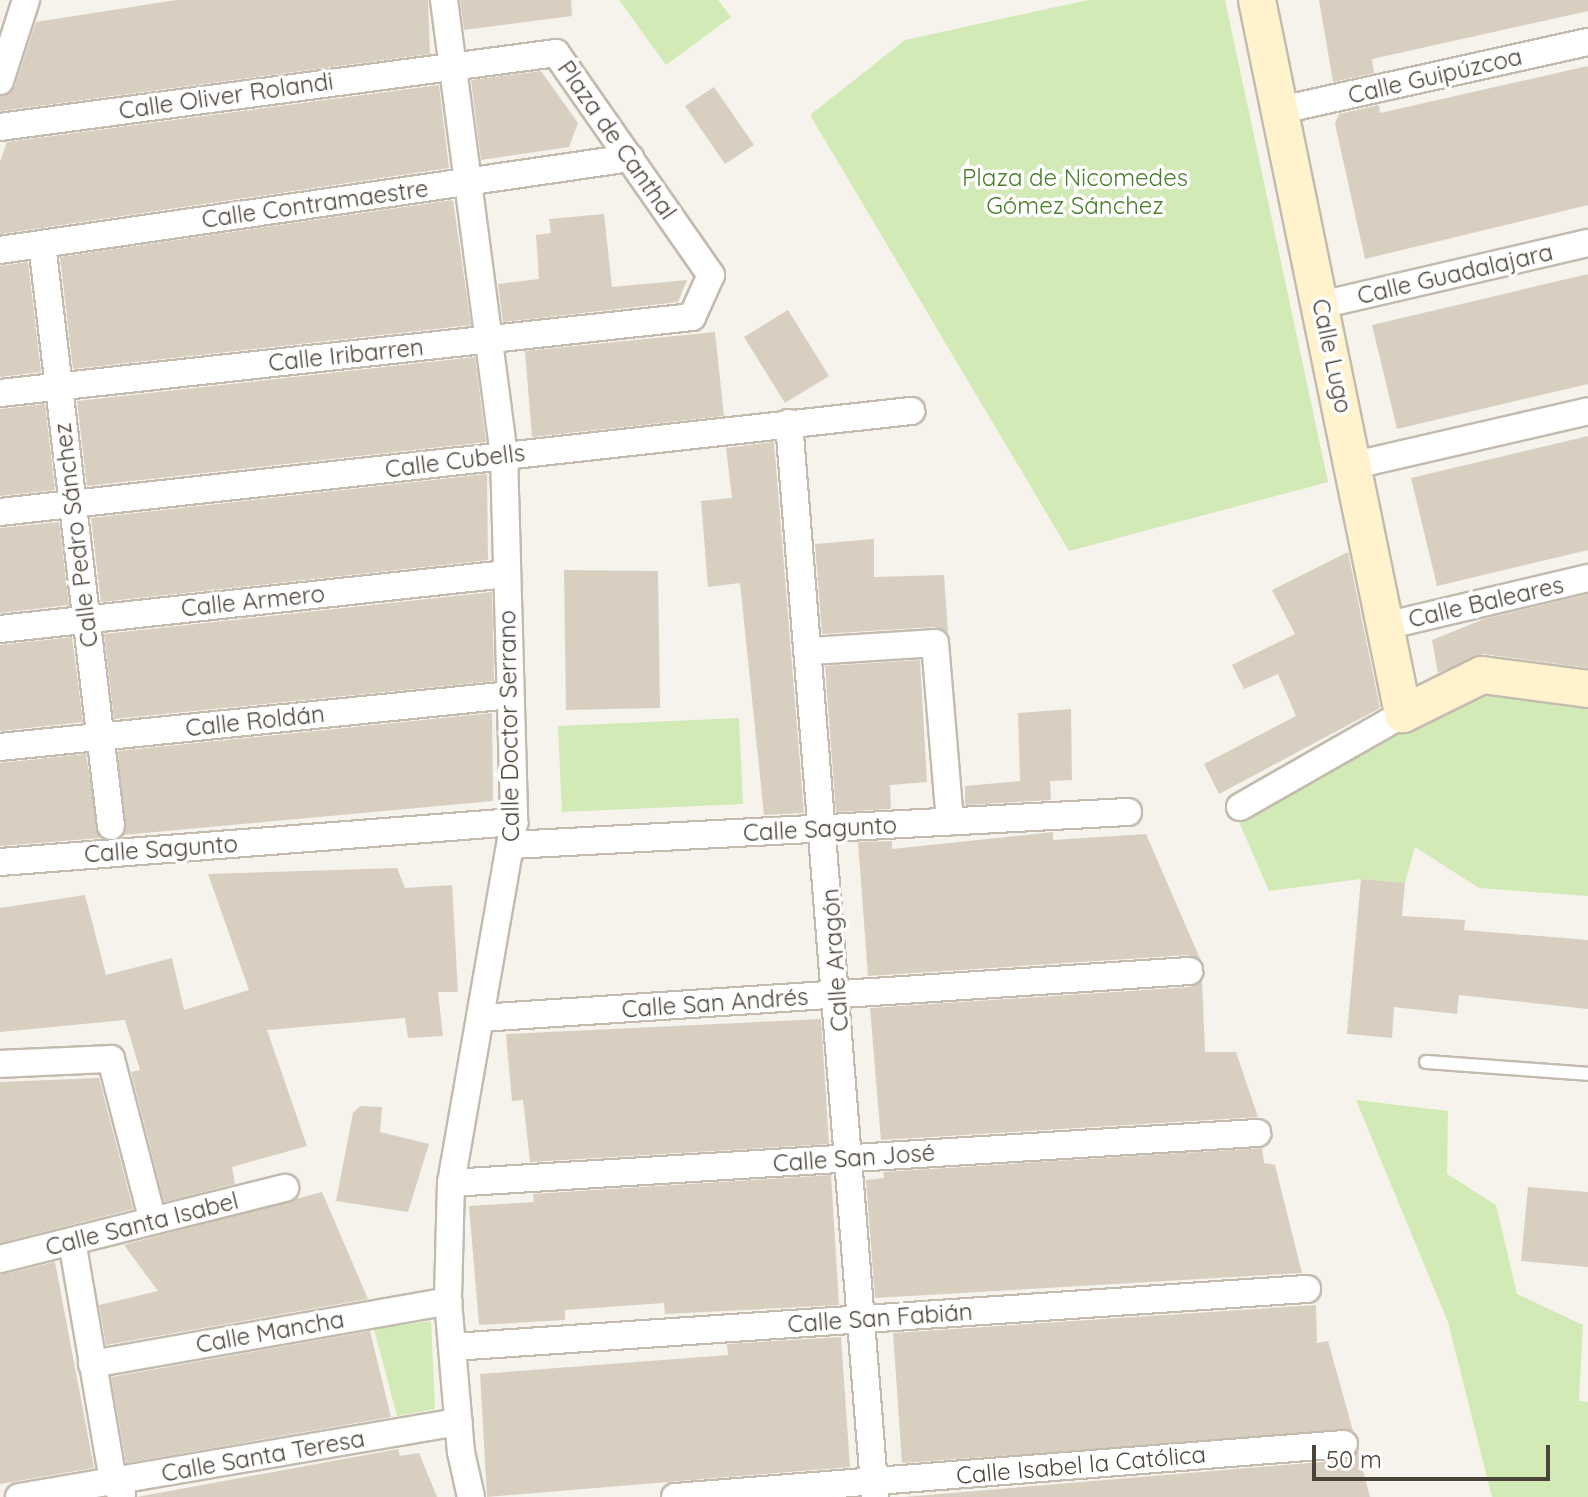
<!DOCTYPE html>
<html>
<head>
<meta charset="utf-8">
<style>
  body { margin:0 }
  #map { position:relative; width:1588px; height:1497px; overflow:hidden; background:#f6f3ec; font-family:Quicksand,sans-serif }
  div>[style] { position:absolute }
  .green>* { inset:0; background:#d2eab5 }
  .building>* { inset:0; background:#d8cfc1 }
  .roads { filter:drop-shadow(2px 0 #c2bbae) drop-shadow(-2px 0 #c2bbae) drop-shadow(0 2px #c2bbae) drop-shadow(0 -2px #c2bbae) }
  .lane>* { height:12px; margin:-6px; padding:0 6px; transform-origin:6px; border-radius:6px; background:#fff }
  .street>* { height:26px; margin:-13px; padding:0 13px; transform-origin:13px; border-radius:13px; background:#fff }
  .secondary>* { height:36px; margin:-18px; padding:0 18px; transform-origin:18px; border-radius:18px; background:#fff3cd }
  span { translate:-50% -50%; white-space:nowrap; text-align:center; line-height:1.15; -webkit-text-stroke:7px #fff; paint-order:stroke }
  .street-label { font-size:24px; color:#4b4439 }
  .park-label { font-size:24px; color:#4a7f2a }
  .scale { position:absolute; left:1312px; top:1445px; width:238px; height:36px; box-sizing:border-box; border:4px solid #4b4439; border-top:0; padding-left:10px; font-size:24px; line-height:28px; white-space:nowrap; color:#4b4439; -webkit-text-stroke:6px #fff; paint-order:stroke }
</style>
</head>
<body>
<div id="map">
  <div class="green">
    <i style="clip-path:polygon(619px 0,718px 0,731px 17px,666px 65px)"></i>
    <i style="clip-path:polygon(1088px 0,1225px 0,1328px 482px,1069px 551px,810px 115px,905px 40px)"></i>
    <i style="clip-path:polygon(1479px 691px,1588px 704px,1588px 896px,1479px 888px,1415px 847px,1405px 883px,1361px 879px,1269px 891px,1236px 815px)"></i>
    <i style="clip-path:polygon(739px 718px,743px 804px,562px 812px,558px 726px)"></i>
    <i style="clip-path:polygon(1356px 1100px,1448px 1111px,1447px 1174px,1496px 1205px,1517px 1294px,1583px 1325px,1579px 1401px,1588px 1402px,1588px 1497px,1492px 1497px,1448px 1322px)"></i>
    <i style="clip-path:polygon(431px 1321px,435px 1409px,397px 1416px,374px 1329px)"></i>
  </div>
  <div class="building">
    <i style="clip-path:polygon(176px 0,428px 0,430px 54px,0 111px,0 97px,15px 86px,36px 22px)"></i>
    <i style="clip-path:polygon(460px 0,571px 0,572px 16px,464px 30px)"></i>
    <i style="clip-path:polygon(1319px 0,1588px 0,1588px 11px,1372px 59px,1374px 73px,1333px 82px)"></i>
    <i style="clip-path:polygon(1588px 66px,1588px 205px,1365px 259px,1335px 124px,1339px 114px,1379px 105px,1380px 113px)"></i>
    <i style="clip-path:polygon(541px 71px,578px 123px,569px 147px,481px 160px,471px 80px)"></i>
    <i style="clip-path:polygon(439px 85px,449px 168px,0 234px,0 162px,7px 142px)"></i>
    <i style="clip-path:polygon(714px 87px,754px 145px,725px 164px,685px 106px)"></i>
    <i style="clip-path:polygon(453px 200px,471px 325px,73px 369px,60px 257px)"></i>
    <i style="clip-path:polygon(604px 214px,612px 287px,687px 280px,678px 302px,503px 322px,498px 284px,539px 279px,536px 235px,551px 233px,549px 219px)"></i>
    <i style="clip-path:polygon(28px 262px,41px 372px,0 377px,0 266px)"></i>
    <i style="clip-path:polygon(1588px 274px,1588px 384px,1397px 429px,1372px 325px)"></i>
    <i style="clip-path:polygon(788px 310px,829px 376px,785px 403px,744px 337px)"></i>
    <i style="clip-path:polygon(715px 332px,724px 416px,532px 437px,525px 351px)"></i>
    <i style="clip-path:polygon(475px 357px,486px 442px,87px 486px,77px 401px)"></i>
    <i style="clip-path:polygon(45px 404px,55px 490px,0 496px,0 409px)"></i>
    <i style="clip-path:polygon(1588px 436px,1588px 550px,1437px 586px,1411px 478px)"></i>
    <i style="clip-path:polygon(774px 442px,804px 813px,764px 815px,740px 583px,708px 587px,701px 501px,732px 498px,726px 448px)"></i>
    <i style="clip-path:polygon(487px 474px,488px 560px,101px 602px,91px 518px)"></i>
    <i style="clip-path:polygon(59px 522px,69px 605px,0 613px,0 528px)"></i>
    <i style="clip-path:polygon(874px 539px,874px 577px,944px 575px,948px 632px,934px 627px,822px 634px,815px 544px)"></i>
    <i style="clip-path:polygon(1348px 552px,1380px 708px,1219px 794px,1204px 764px,1296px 716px,1278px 674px,1244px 689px,1232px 665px,1295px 634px,1272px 590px)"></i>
    <i style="clip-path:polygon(564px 570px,658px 571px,660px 708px,566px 710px)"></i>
    <i style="clip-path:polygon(492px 592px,494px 681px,114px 719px,104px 634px)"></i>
    <i style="clip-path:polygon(1588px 594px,1588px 668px,1484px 654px,1438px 673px,1432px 640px,1484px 619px)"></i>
    <i style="clip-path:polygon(72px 637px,83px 722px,0 731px,0 645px)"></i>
    <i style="clip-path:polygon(920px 660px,927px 782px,890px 785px,891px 809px,836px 812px,825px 666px)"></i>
    <i style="clip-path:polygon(1071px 709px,1072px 780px,1050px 781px,1051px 800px,965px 805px,965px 786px,1020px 781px,1018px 713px)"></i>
    <i style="clip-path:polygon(492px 713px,493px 801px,123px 835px,118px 751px)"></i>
    <i style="clip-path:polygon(86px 754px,100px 838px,0 846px,0 763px)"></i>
    <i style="clip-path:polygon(1053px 832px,1053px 840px,1146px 834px,1201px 961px,1188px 955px,868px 976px,858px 842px,892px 841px,892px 849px)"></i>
    <i style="clip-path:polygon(397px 868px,405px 888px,452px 885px,458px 992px,438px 992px,443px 1036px,408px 1038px,405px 1018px,267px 1030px,307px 1146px,232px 1167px,235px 1184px,164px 1202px,131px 1072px,140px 1070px,125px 1020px,0 1032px,0 908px,85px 895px,106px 975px,172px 958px,184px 1010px,249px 990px,208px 874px)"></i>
    <i style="clip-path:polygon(1361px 879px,1405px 883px,1402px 916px,1465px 920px,1464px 930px,1588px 940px,1588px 1009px,1459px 995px,1457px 1014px,1394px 1007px,1392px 1038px,1347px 1034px)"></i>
    <i style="clip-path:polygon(1202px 980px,1205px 1052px,1236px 1052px,1258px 1117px,881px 1140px,870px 1008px,1190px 987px)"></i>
    <i style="clip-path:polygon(821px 1019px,829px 1144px,530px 1162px,523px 1100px,512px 1101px,506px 1034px)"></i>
    <i style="clip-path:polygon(99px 1078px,133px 1209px,0 1243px,0 1082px)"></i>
    <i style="clip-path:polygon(360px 1106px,382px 1107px,380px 1132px,429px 1144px,408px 1212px,336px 1201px,353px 1113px)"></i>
    <i style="clip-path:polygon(1262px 1148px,1264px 1163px,1275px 1165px,1302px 1273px,875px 1298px,866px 1180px,884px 1178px,883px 1172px)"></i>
    <i style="clip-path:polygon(831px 1175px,839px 1305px,665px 1314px,664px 1303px,565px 1310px,565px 1320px,479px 1325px,469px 1206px,534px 1202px,533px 1194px)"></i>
    <i style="clip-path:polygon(1528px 1187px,1588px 1192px,1588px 1267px,1521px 1261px)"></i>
    <i style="clip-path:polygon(322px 1192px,368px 1299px,106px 1345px,99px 1305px,158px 1291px,124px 1245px)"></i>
    <i style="clip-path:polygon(55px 1262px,94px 1468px,0 1484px,0 1275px)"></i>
    <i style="clip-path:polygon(1316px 1305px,1317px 1343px,1328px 1341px,1353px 1431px,902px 1463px,893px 1333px)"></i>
    <i style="clip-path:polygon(370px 1331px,391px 1417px,126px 1463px,111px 1377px)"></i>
    <i style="clip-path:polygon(841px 1337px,850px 1467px,487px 1497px,480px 1374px,728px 1355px,727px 1344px)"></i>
    <i style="clip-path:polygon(398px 1449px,400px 1456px,419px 1453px,437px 1497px,137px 1497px)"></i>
    <i style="clip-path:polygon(1358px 1451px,1370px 1497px,904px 1497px,1345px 1460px)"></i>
  </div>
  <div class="roads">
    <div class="lane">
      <i style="left:1426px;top:1062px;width:162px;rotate:4.2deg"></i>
    </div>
    <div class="street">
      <i style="left:444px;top:0;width:459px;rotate:82.5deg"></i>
      <i style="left:504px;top:455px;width:367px;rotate:88.4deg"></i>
      <i style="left:514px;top:822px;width:366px;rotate:99.9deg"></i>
      <i style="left:451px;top:1183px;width:118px;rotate:91.5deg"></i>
      <i style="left:448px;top:1301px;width:152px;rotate:85.1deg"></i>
      <i style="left:461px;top:1452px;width:46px;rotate:77.5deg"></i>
      <i style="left:0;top:81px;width:85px;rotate:-72.2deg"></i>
      <i style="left:1281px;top:110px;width:314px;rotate:-12.5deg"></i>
      <i style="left:0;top:127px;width:561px;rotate:-7.58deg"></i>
      <i style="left:556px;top:53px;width:271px;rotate:55.1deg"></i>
      <i style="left:711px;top:275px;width:46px;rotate:114.3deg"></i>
      <i style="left:692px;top:317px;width:696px;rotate:173.73deg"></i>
      <i style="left:42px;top:244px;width:586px;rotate:83.24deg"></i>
      <i style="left:0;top:250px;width:637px;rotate:-8.31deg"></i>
      <i style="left:1321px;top:305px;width:274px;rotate:-13.1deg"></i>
      <i style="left:789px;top:423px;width:1077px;rotate:85.42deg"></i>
      <i style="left:1355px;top:465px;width:239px;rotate:-13deg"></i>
      <i style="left:0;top:512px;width:917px;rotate:-6.33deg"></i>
      <i style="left:1385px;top:626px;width:209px;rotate:-13.3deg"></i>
      <i style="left:0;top:629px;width:509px;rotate:-6.2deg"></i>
      <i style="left:812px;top:651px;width:123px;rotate:-3.7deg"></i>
      <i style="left:935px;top:643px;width:179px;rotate:85.2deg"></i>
      <i style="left:0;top:747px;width:513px;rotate:-5.82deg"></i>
      <i style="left:1240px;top:807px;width:188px;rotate:-29.7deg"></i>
      <i style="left:512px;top:845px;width:617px;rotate:-3.07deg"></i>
      <i style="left:0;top:862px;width:516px;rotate:-4.45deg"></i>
      <i style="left:480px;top:1018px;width:711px;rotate:-3.79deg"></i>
      <i style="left:0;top:1064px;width:111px;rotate:-2.6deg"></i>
      <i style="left:111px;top:1059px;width:167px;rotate:75.5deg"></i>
      <i style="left:451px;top:1183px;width:808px;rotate:-3.55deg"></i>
      <i style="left:72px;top:1241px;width:244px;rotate:80.3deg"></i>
      <i style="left:113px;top:1482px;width:15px;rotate:53deg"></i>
      <i style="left:0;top:1259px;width:294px;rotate:-14deg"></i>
      <i style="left:453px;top:1347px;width:856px;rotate:-3.89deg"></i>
      <i style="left:92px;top:1364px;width:362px;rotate:-10deg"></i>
      <i style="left:19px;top:1497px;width:446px;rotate:-9.7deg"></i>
      <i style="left:675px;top:1497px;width:671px;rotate:-4.53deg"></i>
    </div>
    <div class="secondary">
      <i style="left:1257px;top:0;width:729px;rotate:78.44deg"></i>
      <i style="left:1403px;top:714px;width:88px;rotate:-26.3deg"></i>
      <i style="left:1482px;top:675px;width:107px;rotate:7.5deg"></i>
    </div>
  </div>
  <div class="street-label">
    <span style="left:1435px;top:76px;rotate:-13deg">Calle Guipúzcoa</span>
    <span style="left:226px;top:96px;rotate:-8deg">Calle Oliver Rolandi</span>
    <span style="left:617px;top:140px;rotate:55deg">Plaza de Canthal</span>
    <span style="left:315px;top:204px;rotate:-8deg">Calle Contramaestre</span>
    <span style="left:1455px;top:274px;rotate:-13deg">Calle Guadalajara</span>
    <span style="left:346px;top:355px;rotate:-6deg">Calle Iribarren</span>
    <span style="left:1332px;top:356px;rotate:78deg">Calle Lugo</span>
    <span style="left:455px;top:461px;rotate:-7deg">Calle Cubells</span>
    <span style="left:76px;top:535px;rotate:-97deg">Calle Pedro Sánchez</span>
    <span style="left:253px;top:601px;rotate:-6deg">Calle Armero</span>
    <span style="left:1486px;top:602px;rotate:-13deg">Calle Baleares</span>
    <span style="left:255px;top:721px;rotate:-6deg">Calle Roldán</span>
    <span style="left:509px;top:726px;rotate:-91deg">Calle Doctor Serrano</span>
    <span style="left:820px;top:829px;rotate:-3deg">Calle Sagunto</span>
    <span style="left:161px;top:849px;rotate:-4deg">Calle Sagunto</span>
    <span style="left:835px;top:960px;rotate:-94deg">Calle Aragón</span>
    <span style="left:715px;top:1003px;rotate:-4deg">Calle San Andrés</span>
    <span style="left:854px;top:1158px;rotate:-4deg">Calle San José</span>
    <span style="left:142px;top:1224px;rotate:-14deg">Calle Santa Isabel</span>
    <span style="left:880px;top:1318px;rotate:-4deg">Calle San Fabián</span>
    <span style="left:270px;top:1332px;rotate:-10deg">Calle Mancha</span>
    <span style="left:263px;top:1456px;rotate:-10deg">Calle Santa Teresa</span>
    <span style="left:1081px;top:1465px;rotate:-5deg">Calle Isabel la Católica</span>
  </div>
  <div class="park-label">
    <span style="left:1075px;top:192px">Plaza de Nicomedes<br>Gómez Sánchez</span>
  </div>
  <div class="scale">50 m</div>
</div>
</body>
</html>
